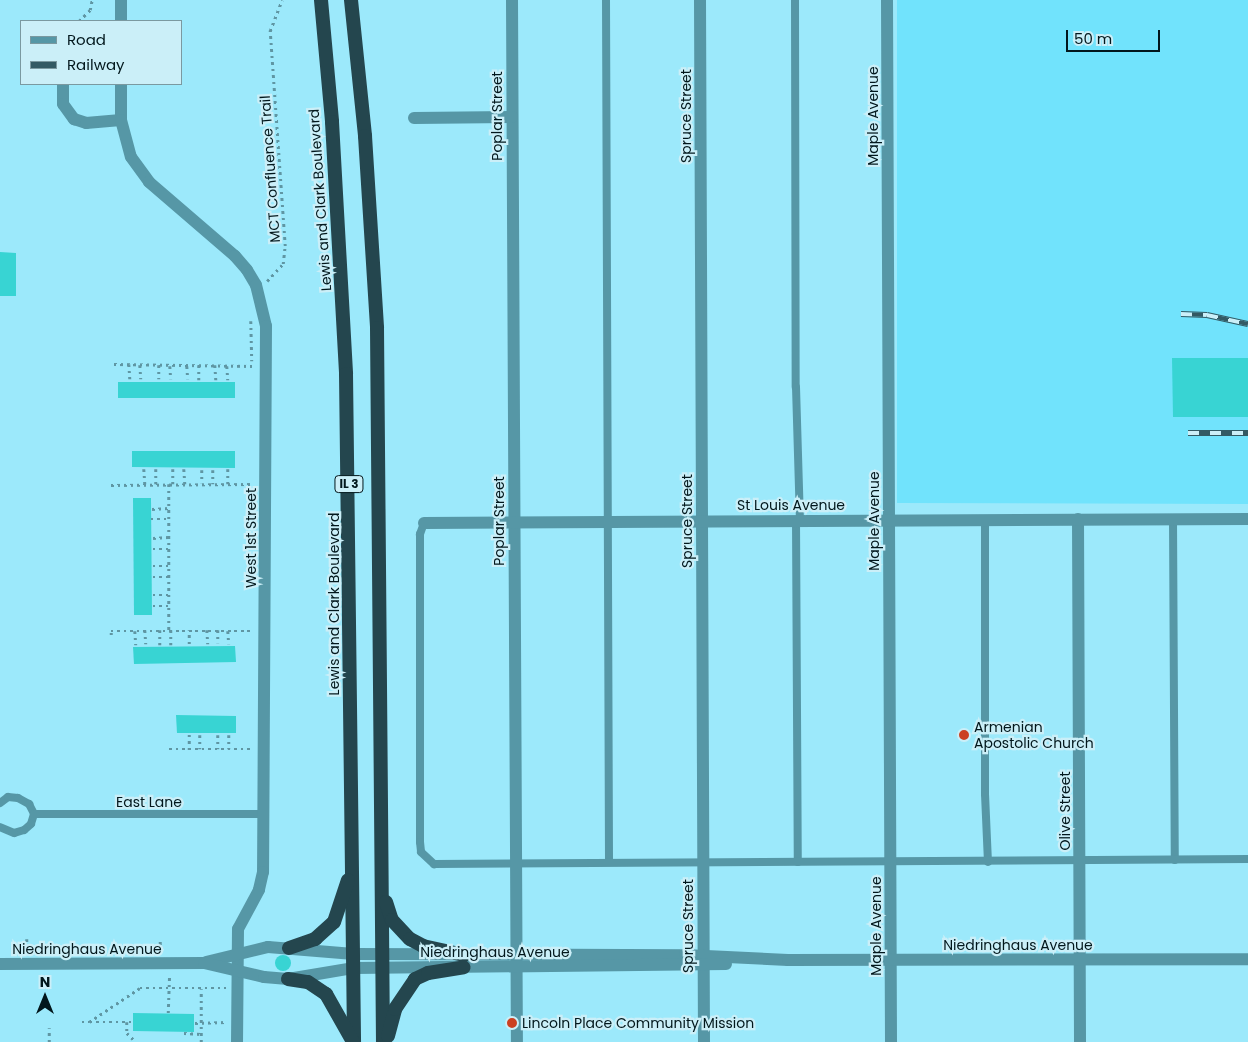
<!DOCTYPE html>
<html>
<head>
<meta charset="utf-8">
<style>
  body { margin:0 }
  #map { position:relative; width:1248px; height:1042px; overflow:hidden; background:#9ce9fb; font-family:Poppins,sans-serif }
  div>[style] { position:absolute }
  .built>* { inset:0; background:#71e3fc }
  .building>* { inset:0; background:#38d4d3 }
  .round { border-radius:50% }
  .path>* { height:2.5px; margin-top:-1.25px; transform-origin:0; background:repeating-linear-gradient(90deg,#5f96a3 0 2.5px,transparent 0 6.5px) }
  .service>* { height:8px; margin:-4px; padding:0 4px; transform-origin:4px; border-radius:4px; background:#5697a6 }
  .minor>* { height:12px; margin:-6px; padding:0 6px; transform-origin:6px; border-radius:6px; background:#5697a6 }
  .tertiary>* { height:12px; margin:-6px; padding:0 6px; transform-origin:6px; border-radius:6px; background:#5697a6 }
  .trunk>* { height:14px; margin:-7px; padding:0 7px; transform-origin:7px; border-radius:7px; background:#24464e }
  .rail>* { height:5.5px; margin-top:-2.75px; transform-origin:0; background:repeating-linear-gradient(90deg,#cbeff8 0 11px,#335a64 0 22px); box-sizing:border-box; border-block:1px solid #335a64 }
  .dots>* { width:14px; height:14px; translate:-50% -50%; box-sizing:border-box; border:2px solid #cbeff8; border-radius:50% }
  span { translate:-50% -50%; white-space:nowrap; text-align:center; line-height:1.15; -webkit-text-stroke:4.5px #cbeff8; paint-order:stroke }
  .shield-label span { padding:1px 4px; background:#cbeff8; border:1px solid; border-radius:4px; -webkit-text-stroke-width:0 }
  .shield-label { font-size:12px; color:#02171c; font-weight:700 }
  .street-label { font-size:14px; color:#02171c }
  .poi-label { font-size:14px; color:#02171c }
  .left { translate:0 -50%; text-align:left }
  .legend { position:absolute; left:20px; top:20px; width:162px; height:65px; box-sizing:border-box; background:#cbeff8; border:1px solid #7b99a0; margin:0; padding:6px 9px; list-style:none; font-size:15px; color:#02171c }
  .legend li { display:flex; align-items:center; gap:10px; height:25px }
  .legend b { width:25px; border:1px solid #7b99a0 }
  .north { position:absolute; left:20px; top:972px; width:50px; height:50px; -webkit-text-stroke:4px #cbeff8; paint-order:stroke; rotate:0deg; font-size:14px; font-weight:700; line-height:20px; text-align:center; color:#02171c }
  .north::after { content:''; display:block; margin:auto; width:18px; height:22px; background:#02171c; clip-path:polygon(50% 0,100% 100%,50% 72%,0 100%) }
  .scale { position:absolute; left:1066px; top:30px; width:94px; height:22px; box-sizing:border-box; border:2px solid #02171c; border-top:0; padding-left:6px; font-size:15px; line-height:18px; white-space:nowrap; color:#02171c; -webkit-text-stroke:4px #cbeff8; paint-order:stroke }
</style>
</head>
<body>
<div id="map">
  <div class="built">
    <i style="clip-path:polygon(897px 0,1248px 0,1248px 504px,897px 503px)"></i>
  </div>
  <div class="building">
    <i style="clip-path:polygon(0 252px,16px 253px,16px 296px,0 296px)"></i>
    <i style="clip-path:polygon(1172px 358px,1248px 358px,1248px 417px,1173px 417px)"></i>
    <i style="clip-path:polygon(118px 382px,235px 382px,235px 398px,118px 398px)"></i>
    <i style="clip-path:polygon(132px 451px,235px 451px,235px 468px,132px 467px)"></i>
    <i style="clip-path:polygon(133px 498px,151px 498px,152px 615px,134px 615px)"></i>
    <i style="clip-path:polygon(235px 646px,236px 662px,134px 664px,133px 647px)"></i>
    <i style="clip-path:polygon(176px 715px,236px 716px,236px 733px,177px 733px)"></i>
    <i class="round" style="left:275px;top:955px;width:16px;height:16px"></i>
    <i style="clip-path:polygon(133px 1013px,194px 1014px,194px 1032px,133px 1031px)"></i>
  </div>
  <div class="path">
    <i style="left:79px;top:21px;width:16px;rotate:-45deg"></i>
    <i style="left:90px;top:10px;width:10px;rotate:-79deg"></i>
    <i style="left:267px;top:281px;width:23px;rotate:-47deg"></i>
    <i style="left:283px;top:264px;width:18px;rotate:-84deg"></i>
    <i style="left:285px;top:246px;width:216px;rotate:-94deg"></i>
    <i style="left:270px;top:31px;width:33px;rotate:-69deg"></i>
    <i style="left:251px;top:321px;width:40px;rotate:88.6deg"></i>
    <i style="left:114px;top:364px;width:138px;rotate:0.8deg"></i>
    <i style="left:129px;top:364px;width:15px;rotate:86deg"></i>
    <i style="left:140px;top:365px;width:14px;rotate:86deg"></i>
    <i style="left:159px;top:365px;width:14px;rotate:90deg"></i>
    <i style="left:199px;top:365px;width:15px;rotate:90deg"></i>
    <i style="left:215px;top:365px;width:15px;rotate:86deg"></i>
    <i style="left:170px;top:366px;width:13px;rotate:86deg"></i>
    <i style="left:187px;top:366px;width:13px;rotate:86deg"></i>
    <i style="left:227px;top:366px;width:14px;rotate:86deg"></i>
    <i style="left:144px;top:469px;width:15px;rotate:86deg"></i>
    <i style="left:156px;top:469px;width:15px;rotate:90deg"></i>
    <i style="left:173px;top:469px;width:15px;rotate:90deg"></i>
    <i style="left:184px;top:469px;width:15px;rotate:86deg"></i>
    <i style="left:228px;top:469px;width:15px;rotate:90deg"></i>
    <i style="left:202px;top:470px;width:13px;rotate:90deg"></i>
    <i style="left:213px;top:470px;width:14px;rotate:90deg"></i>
    <i style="left:169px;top:484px;width:146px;rotate:90deg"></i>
    <i style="left:111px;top:485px;width:142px;rotate:-0.4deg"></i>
    <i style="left:152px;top:509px;width:17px;rotate:-3deg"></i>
    <i style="left:151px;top:519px;width:17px"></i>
    <i style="left:153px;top:538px;width:15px;rotate:-4deg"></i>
    <i style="left:153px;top:549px;width:16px"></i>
    <i style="left:153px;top:566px;width:17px"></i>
    <i style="left:153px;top:577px;width:17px"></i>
    <i style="left:153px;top:595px;width:16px"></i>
    <i style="left:153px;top:606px;width:16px"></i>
    <i style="left:145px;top:630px;width:14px;rotate:86deg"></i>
    <i style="left:160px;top:630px;width:15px;rotate:90deg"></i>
    <i style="left:171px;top:630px;width:15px;rotate:90deg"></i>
    <i style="left:207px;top:630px;width:14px;rotate:86deg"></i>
    <i style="left:218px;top:630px;width:13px;rotate:90deg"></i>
    <i style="left:135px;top:631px;width:14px;rotate:86deg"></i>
    <i style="left:228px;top:631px;width:13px;rotate:86deg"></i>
    <i style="left:111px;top:635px;width:4px;rotate:-90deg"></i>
    <i style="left:111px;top:631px;width:142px"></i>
    <i style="left:189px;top:644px;width:14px;rotate:-90deg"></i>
    <i style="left:200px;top:735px;width:14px;rotate:90deg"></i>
    <i style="left:218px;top:735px;width:14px;rotate:90deg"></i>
    <i style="left:229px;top:735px;width:14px;rotate:90deg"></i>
    <i style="left:169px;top:749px;width:84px"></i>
    <i style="left:189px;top:750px;width:16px;rotate:-90deg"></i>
    <i style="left:27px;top:939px;width:14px;rotate:90deg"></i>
    <i style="left:160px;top:951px;width:13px;rotate:-90deg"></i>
    <i style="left:168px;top:1013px;width:38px;rotate:-88deg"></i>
    <i style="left:82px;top:1022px;width:7px"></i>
    <i style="left:89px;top:1022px;width:61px;rotate:-33.7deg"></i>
    <i style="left:140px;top:988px;width:86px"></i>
    <i style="left:90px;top:1022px;width:43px"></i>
    <i style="left:127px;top:1022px;width:11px;rotate:90deg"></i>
    <i style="left:127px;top:1033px;width:13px;rotate:45deg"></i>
    <i style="left:195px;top:1023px;width:31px;rotate:-2deg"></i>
    <i style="left:184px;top:1033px;width:17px;rotate:3deg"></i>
    <i style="left:49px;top:1042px;width:14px;rotate:-90deg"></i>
    <i style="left:201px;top:1042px;width:53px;rotate:-90deg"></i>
  </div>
  <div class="service">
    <i style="left:606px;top:0;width:862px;rotate:89.8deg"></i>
    <i style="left:795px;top:0;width:387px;rotate:89.9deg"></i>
    <i style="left:796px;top:387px;width:133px;rotate:88.3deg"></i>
    <i style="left:1173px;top:519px;width:341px;rotate:89.7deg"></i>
    <i style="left:796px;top:520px;width:342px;rotate:89.7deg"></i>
    <i style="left:985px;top:520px;width:274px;rotate:90deg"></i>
    <i style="left:985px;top:794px;width:68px;rotate:87.5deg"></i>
    <i style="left:424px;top:523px;width:12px;rotate:110deg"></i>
    <i style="left:420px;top:534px;width:308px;rotate:90deg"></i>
    <i style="left:420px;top:842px;width:10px;rotate:84deg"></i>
    <i style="left:421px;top:852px;width:18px;rotate:43deg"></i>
    <i style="left:434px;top:864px;width:814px;rotate:-0.35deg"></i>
    <i style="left:0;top:803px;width:10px;rotate:-37deg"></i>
    <i style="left:8px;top:797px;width:10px;rotate:6deg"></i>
    <i style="left:18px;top:798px;width:13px;rotate:29deg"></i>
    <i style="left:29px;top:804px;width:11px;rotate:63deg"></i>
    <i style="left:34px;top:814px;width:10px;rotate:107deg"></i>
    <i style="left:31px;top:824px;width:9px;rotate:139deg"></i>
    <i style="left:24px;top:830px;width:10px;rotate:163deg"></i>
    <i style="left:14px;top:833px;width:15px;rotate:-157deg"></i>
    <i style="left:34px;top:814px;width:230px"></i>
  </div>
  <div class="minor">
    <i style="left:121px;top:0;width:21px;rotate:90deg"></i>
    <i style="left:512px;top:0;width:1042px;rotate:89.73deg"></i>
    <i style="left:700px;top:0;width:1042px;rotate:89.78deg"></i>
    <i style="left:887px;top:0;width:1042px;rotate:89.78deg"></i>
    <i style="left:63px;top:84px;width:20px;rotate:90deg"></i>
    <i style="left:63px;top:104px;width:19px;rotate:54deg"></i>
    <i style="left:74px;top:119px;width:13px;rotate:18deg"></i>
    <i style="left:86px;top:123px;width:35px;rotate:-5deg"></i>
    <i style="left:121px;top:84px;width:36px;rotate:90deg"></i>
    <i style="left:121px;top:120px;width:38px;rotate:75deg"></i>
    <i style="left:131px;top:157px;width:31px;rotate:54deg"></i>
    <i style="left:149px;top:182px;width:113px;rotate:40.7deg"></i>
    <i style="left:235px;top:256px;width:18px;rotate:49deg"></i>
    <i style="left:247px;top:270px;width:17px;rotate:59deg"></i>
    <i style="left:256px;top:285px;width:42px;rotate:76.3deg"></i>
    <i style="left:266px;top:326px;width:546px;rotate:90.31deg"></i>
    <i style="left:263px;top:872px;width:18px;rotate:103deg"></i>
    <i style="left:259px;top:890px;width:44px;rotate:118.3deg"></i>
    <i style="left:238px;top:929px;width:113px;rotate:90.5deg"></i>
    <i style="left:414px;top:118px;width:98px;rotate:-0.6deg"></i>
    <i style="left:1078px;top:519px;width:523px;rotate:89.78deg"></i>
    <i style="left:424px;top:523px;width:824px;rotate:-0.28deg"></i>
    <i style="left:206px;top:962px;width:64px;rotate:-13.6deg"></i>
    <i style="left:268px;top:947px;width:86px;rotate:4.7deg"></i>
    <i style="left:0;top:964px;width:204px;rotate:-0.3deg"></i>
    <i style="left:204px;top:963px;width:62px;rotate:13.1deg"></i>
    <i style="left:264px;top:977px;width:24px;rotate:5deg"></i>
    <i style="left:288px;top:979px;width:67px;rotate:-9.5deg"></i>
  </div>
  <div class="tertiary">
    <i style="left:354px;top:954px;width:331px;rotate:0.2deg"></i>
    <i style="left:685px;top:955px;width:103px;rotate:2.8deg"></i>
    <i style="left:788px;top:960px;width:460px;rotate:-0.1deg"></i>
    <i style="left:354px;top:968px;width:372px;rotate:-0.6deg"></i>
  </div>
  <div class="trunk">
    <i style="left:321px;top:0;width:122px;rotate:84.8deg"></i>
    <i style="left:332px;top:122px;width:252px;rotate:86.8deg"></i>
    <i style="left:346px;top:374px;width:668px;rotate:89.31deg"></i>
    <i style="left:351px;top:0;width:137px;rotate:84.1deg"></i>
    <i style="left:365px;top:136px;width:192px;rotate:86.4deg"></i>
    <i style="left:377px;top:328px;width:714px;rotate:89.52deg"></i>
    <i style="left:386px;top:902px;width:19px;rotate:72deg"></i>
    <i style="left:392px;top:920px;width:26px;rotate:47deg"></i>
    <i style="left:410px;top:939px;width:15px;rotate:28deg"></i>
    <i style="left:423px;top:946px;width:42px;rotate:12.4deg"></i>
    <i style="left:289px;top:948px;width:28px;rotate:-19deg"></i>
    <i style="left:315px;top:939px;width:25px;rotate:-42deg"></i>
    <i style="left:334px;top:922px;width:44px;rotate:-71.6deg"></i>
    <i style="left:288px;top:979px;width:20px;rotate:9deg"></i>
    <i style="left:308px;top:982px;width:22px;rotate:34deg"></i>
    <i style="left:326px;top:994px;width:53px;rotate:60.5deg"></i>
    <i style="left:388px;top:1036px;width:28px;rotate:-75deg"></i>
    <i style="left:395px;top:1009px;width:36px;rotate:-56deg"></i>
    <i style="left:415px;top:979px;width:14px;rotate:-25deg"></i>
    <i style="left:428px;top:973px;width:36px;rotate:-9deg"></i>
  </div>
  <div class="rail">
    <i style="left:1181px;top:314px;width:26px;rotate:2deg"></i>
    <i style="left:1207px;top:315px;width:42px;rotate:12.4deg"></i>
    <i style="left:1188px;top:433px;width:60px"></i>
  </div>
  <div class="dots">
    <i style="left:964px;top:735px;background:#cb4021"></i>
    <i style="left:512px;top:1023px;background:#cb4021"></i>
  </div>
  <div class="shield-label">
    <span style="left:349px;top:484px">IL 3</span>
  </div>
  <div class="street-label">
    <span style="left:497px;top:116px;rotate:-90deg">Poplar Street</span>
    <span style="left:686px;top:116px;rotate:-90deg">Spruce Street</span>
    <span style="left:873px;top:116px;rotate:-90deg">Maple Avenue</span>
    <span style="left:270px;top:169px;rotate:-94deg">MCT Confluence Trail</span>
    <span style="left:320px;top:200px;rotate:-94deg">Lewis and Clark Boulevard</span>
    <span style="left:791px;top:505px">St Louis Avenue</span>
    <span style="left:499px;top:521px;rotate:-90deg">Poplar Street</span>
    <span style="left:687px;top:521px;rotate:-90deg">Spruce Street</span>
    <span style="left:874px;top:521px;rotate:-90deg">Maple Avenue</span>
    <span style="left:251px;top:538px;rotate:-90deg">West 1st Street</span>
    <span style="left:334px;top:604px;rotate:-90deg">Lewis and Clark Boulevard</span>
    <span style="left:149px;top:802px">East Lane</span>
    <span style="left:1065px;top:811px;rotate:-90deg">Olive Street</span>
    <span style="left:688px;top:926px;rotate:-90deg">Spruce Street</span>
    <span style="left:876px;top:926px;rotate:-90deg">Maple Avenue</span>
    <span style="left:1018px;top:945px">Niedringhaus Avenue</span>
    <span style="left:87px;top:949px">Niedringhaus Avenue</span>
    <span style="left:495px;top:952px">Niedringhaus Avenue</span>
  </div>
  <div class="poi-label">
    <span class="left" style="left:974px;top:735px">Armenian<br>Apostolic Church</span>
    <span class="left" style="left:522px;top:1023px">Lincoln Place Community Mission</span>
  </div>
  <ul class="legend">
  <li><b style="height:6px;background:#5697a6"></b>Road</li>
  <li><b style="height:6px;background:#335a64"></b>Railway</li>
  </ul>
  <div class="north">N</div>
  <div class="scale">50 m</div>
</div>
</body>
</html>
